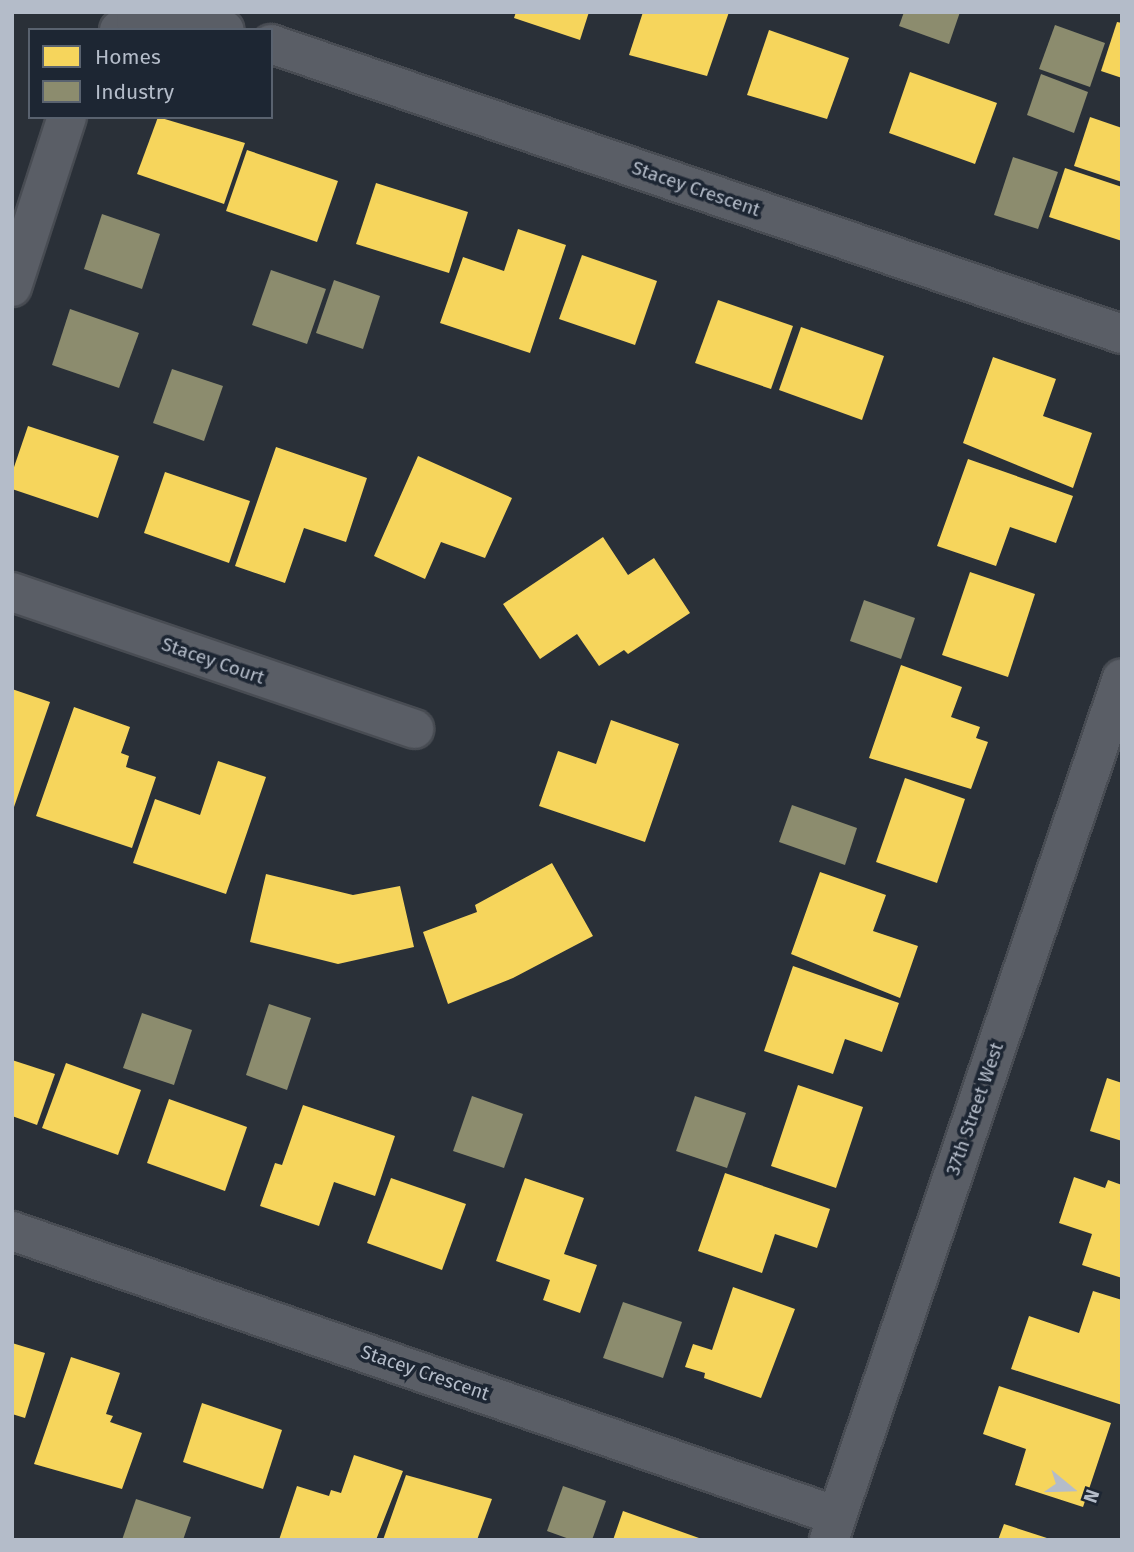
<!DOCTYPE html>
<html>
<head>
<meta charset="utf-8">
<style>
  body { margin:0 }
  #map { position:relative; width:1134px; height:1552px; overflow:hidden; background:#2a3038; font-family:"Fira Sans",sans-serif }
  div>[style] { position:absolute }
  .homes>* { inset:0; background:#f6d55c }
  .industry>* { inset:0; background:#8c8c6e }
  .roads { filter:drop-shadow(2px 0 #484c53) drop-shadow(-2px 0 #484c53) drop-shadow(0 2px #484c53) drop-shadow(0 -2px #484c53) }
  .minor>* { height:38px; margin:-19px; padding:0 19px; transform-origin:19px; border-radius:19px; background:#5a5e66 }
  span { translate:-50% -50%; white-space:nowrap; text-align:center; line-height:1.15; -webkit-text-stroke:7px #1d2633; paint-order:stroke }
  .street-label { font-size:19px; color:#b4bcc9 }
  .frame { position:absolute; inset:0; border:14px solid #b4bcc9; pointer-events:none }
  .legend { position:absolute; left:28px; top:28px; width:245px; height:91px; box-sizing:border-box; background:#1d2633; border:2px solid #59626f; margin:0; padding:9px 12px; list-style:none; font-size:21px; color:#b4bcc9 }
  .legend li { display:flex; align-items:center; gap:14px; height:35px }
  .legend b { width:35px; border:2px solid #59626f }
  .north { position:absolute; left:1036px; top:1454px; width:70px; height:70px; -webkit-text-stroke:5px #1d2633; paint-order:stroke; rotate:109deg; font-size:19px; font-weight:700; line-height:28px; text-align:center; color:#b4bcc9 }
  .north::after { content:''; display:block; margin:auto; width:24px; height:32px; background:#b4bcc9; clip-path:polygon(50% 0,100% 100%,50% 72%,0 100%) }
</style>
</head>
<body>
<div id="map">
  <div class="homes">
    <i style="clip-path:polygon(516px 12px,589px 12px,580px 40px,514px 18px)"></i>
    <i style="clip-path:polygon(643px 12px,729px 12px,707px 76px,629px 55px)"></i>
    <i style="clip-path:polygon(1117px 22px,1122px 23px,1122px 78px,1101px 71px)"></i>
    <i style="clip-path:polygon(769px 30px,849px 58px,827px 119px,747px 95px)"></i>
    <i style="clip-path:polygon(910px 72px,997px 103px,975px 164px,889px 133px)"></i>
    <i style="clip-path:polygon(158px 117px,245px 143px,224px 204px,137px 174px)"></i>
    <i style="clip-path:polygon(1090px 117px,1122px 128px,1122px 182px,1074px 166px)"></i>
    <i style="clip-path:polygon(247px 150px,338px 181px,317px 242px,226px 211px)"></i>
    <i style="clip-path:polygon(1065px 168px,1122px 187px,1122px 241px,1049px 217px)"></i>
    <i style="clip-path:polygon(376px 183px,468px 212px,449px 273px,356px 244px)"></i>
    <i style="clip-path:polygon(518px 229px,566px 245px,530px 353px,440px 323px,463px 257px,504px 271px)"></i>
    <i style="clip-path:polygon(582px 255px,657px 281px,635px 345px,559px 319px)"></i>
    <i style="clip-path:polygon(718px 300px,793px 326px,771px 389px,695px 363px)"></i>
    <i style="clip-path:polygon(801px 327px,884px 356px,862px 420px,779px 390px)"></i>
    <i style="clip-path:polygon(993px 357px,1056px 379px,1043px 416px,1092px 433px,1073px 488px,963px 443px)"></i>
    <i style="clip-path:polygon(28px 426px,119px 456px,98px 518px,12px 489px,12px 473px)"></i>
    <i style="clip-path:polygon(276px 447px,367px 478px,346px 542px,304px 528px,285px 583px,235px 566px)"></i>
    <i style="clip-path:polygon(418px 456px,512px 498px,485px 558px,441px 542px,425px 579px,374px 556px)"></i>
    <i style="clip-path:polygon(968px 459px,1073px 496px,1056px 543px,1010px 527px,996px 566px,937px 546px)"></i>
    <i style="clip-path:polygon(165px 472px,250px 501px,229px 563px,144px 533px)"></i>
    <i style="clip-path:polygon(603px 537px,628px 575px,654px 558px,690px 613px,628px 654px,624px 650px,599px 666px,577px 634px,540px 659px,503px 604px)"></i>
    <i style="clip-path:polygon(970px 572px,1035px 594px,1008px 677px,942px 655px)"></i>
    <i style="clip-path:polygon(901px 665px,962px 687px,951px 717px,980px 727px,976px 738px,988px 742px,971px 789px,869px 758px)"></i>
    <i style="clip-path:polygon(12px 689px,50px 702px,13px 810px,12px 810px)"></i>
    <i style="clip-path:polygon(74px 707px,130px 727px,121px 753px,129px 756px,126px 767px,156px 777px,132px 848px,36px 816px)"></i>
    <i style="clip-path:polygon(611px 720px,679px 744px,645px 842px,539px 806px,558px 751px,596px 764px)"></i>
    <i style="clip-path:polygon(218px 761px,266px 777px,226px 894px,133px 863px,155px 799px,200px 815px)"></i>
    <i style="clip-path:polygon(905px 778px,965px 799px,937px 883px,876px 862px)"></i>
    <i style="clip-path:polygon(552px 863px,593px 936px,513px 978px,448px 1004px,423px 932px,477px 912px,475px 905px)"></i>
    <i style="clip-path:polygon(820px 872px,886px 895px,873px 931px,918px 946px,900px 998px,791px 954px)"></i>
    <i style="clip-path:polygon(266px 874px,353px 895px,400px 886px,414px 947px,338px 964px,250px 942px)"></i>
    <i style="clip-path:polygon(793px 966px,899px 1003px,882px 1052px,845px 1039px,833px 1074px,764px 1051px)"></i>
    <i style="clip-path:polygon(12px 1060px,55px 1074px,37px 1125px,12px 1116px)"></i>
    <i style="clip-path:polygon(66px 1063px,141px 1090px,118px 1155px,42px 1128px)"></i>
    <i style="clip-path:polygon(1107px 1078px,1122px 1083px,1122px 1141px,1090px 1131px)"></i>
    <i style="clip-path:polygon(798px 1085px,863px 1107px,836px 1188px,771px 1166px)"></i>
    <i style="clip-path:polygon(169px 1099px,247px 1127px,225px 1191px,147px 1163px)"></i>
    <i style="clip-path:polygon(303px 1105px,395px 1136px,375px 1196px,334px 1182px,319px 1226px,260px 1206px,275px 1163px,282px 1165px)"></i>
    <i style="clip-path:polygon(725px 1173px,830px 1209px,817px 1248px,775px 1234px,762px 1273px,698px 1251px)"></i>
    <i style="clip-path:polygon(1074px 1177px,1105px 1188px,1108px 1180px,1122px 1185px,1122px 1278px,1082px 1265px,1092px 1234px,1059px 1223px)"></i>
    <i style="clip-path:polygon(391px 1178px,466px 1204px,442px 1270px,367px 1243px)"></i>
    <i style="clip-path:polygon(525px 1178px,584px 1198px,564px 1254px,597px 1265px,580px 1313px,543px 1300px,550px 1280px,496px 1261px)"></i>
    <i style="clip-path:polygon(733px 1287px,795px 1309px,761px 1398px,704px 1378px,705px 1373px,685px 1367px,693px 1344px,712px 1350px)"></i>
    <i style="clip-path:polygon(1093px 1291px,1122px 1300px,1122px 1405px,1011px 1369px,1029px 1316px,1079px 1333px)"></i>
    <i style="clip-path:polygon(12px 1343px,45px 1353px,25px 1418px,12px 1414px)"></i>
    <i style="clip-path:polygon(71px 1357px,120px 1373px,106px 1414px,113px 1416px,110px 1422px,142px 1433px,122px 1489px,34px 1464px)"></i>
    <i style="clip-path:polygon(999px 1386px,1111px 1423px,1083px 1507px,1015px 1485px,1026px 1449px,983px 1434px)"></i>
    <i style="clip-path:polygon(202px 1403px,282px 1430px,263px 1489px,183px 1462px)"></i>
    <i style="clip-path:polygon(354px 1455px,403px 1471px,376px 1540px,279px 1540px,297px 1486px,329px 1496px,331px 1490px,341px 1493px)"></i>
    <i style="clip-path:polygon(406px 1475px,492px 1499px,477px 1540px,383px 1540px)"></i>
    <i style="clip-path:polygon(623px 1511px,699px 1538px,699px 1540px,613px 1540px)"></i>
    <i style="clip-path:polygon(1004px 1524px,1050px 1539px,1050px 1540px,998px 1540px)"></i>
  </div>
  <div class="industry">
    <i style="clip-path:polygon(904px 12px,960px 12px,949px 44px,899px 26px)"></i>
    <i style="clip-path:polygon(1055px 25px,1105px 43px,1090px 87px,1039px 69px)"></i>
    <i style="clip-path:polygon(1041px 74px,1088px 92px,1074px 133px,1027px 115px)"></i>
    <i style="clip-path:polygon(1013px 157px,1058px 172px,1038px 229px,994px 215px)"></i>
    <i style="clip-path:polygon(102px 214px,160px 234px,142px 289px,84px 269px)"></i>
    <i style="clip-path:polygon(271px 270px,326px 289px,307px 344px,252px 325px)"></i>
    <i style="clip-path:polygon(334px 280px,380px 296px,363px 349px,316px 333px)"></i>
    <i style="clip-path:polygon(70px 309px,139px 333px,119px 388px,52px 365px)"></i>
    <i style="clip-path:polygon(172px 369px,223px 386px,204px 441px,153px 423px)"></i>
    <i style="clip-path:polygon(864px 600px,915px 618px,901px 659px,850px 641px)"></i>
    <i style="clip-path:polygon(792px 805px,857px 828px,845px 865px,779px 842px)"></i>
    <i style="clip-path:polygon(269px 1004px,311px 1018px,287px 1090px,246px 1075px)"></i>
    <i style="clip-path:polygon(142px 1013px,192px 1030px,174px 1085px,123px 1068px)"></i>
    <i style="clip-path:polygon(472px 1096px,523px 1114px,504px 1168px,453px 1151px)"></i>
    <i style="clip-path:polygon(695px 1096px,746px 1113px,727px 1168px,676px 1151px)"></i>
    <i style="clip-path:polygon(623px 1302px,682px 1322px,663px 1378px,603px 1358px)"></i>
    <i style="clip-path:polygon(563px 1486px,606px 1501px,592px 1540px,572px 1540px,547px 1531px)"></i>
    <i style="clip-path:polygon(136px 1499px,191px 1517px,183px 1540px,122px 1540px)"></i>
  </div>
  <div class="roads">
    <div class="minor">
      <i style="left:119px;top:30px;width:19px;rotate:-28deg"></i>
      <i style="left:136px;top:21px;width:89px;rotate:5.8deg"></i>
      <i style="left:271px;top:44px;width:899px;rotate:18.82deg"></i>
      <i style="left:12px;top:287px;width:179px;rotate:-72.1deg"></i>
      <i style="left:12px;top:592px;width:425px;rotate:18.8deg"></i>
      <i style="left:12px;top:1231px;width:873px;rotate:19.06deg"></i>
      <i style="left:829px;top:1540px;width:910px;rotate:-71.23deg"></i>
    </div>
  </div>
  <div class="street-label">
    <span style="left:696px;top:189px;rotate:19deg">Stacey Crescent</span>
    <span style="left:213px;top:661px;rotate:19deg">Stacey Court</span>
    <span style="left:975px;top:1109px;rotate:-71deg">37th Street West</span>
    <span style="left:425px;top:1373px;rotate:19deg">Stacey Crescent</span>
  </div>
  <div class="frame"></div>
  <ul class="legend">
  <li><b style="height:19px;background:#f6d55c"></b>Homes</li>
  <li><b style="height:19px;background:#8c8c6e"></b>Industry</li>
  </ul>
  <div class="north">N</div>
</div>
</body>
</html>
